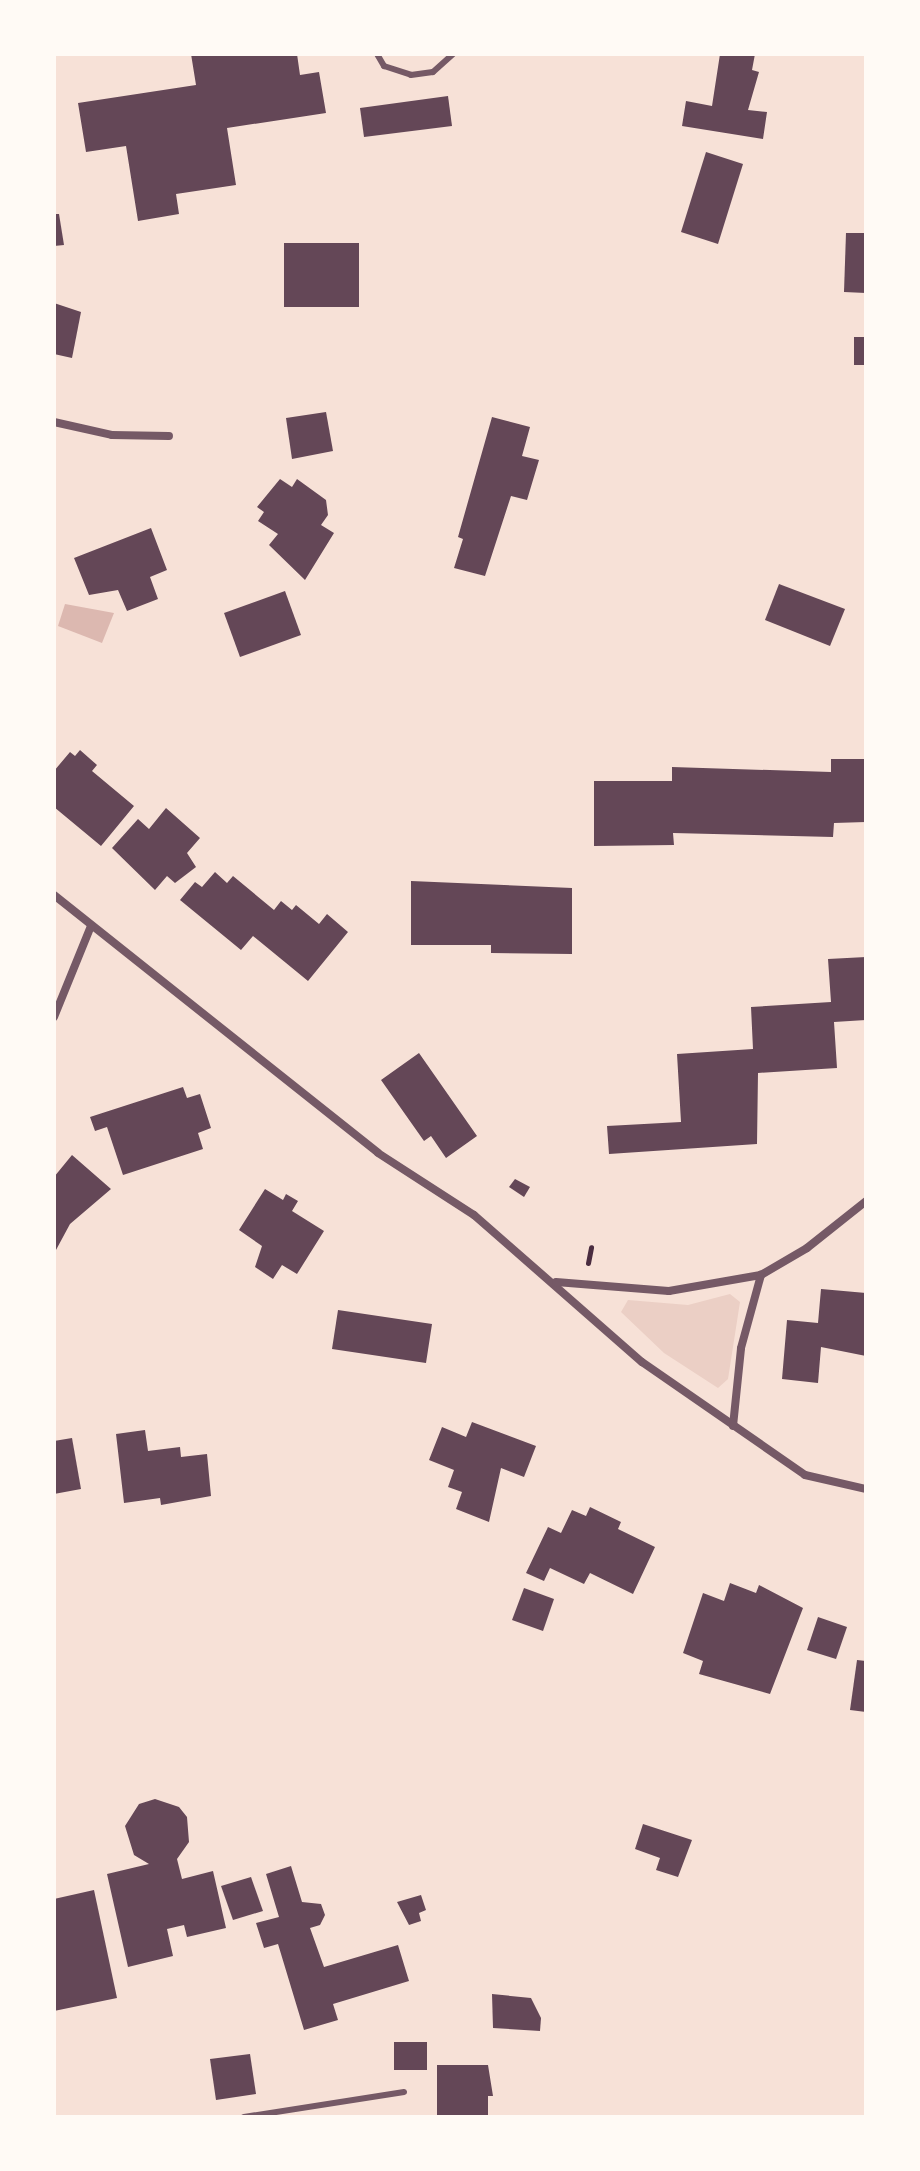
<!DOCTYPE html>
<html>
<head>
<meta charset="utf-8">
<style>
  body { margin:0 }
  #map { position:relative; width:920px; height:2171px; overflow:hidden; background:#f7e1d7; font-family:Barlow,sans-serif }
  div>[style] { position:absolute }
  .green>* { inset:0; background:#ebcfc5 }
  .water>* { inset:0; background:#dcb8b0 }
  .building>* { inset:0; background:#644757 }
  .path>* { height:5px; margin:-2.5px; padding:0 2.5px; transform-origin:2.5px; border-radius:2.5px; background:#4a2c40 }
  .service>* { height:6px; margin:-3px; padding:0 3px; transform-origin:3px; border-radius:3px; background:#755966 }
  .minor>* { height:8px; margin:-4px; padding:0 4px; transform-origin:4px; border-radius:4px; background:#755966 }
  span { translate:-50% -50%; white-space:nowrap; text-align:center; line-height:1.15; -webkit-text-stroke:7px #fffaf5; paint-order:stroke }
  .frame { position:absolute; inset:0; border:56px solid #fffaf5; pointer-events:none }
</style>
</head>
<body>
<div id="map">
  <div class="green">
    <i style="clip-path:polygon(730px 1294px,740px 1302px,728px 1379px,718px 1388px,664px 1353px,621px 1312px,628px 1300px,688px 1305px)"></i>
  </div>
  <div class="water">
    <i style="clip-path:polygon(65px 604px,114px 613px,102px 643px,58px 626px)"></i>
  </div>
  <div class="building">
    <i style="clip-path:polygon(191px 54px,297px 54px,300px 75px,319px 72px,326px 113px,227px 128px,236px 185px,176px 194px,179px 214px,138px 221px,126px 146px,86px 152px,78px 103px,196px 85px)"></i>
    <i style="clip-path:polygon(720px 54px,755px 54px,752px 70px,759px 72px,748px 110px,767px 112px,763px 139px,682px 126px,686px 101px,712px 106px)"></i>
    <i style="clip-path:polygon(448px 96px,452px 126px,364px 137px,360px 108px)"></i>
    <i style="clip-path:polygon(706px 152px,743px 164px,718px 244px,681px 232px)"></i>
    <i style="clip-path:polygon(54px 214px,59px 214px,64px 245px,54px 246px)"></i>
    <i style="clip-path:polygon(846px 233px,866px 233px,866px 293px,844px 292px)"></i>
    <i style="clip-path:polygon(284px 243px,359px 243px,359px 307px,284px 307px)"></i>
    <i style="clip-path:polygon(54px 303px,81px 312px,72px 358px,54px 354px)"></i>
    <i style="clip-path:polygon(854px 337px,866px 337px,866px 365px,854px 365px)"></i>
    <i style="clip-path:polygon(326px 412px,333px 451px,292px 459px,286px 418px)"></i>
    <i style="clip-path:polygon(492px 417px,530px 427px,522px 456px,539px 460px,527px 500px,511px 496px,485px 576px,454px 568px,463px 539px,458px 537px)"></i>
    <i style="clip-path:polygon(280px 479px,292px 487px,297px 479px,326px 500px,328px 515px,321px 525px,334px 533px,305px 580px,269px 545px,278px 534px,258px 521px,264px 512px,257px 507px)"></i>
    <i style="clip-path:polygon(151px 528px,167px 570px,150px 577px,158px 599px,127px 611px,118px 590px,89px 595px,74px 558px)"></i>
    <i style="clip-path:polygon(779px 584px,845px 609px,830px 646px,765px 620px)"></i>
    <i style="clip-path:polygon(285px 591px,301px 635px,240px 657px,224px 613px)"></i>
    <i style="clip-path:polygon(80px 750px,97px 765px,92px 771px,134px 806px,101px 846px,54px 807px,54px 771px,70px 752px,75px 756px)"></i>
    <i style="clip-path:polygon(831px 759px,866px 759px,866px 822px,834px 823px,833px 837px,673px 833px,674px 845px,594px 846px,594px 781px,672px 781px,672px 767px,831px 772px)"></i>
    <i style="clip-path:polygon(166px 808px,200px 838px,187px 853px,196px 867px,175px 883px,167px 876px,155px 890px,112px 848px,138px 819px,149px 829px)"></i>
    <i style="clip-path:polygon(215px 872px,227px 883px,233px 876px,274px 910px,281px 901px,292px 910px,296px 905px,319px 924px,327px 914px,348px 932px,308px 981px,253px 936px,241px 950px,180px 900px,195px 882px,202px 887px)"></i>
    <i style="clip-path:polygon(411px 881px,572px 888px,572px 954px,491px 953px,491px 945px,411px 945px)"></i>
    <i style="clip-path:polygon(866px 957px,866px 1020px,834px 1022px,837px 1068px,758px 1073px,757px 1144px,609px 1154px,607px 1126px,681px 1122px,677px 1054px,753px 1049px,751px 1007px,831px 1002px,828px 959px)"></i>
    <i style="clip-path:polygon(419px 1053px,477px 1136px,446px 1158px,431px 1136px,424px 1141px,381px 1080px)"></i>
    <i style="clip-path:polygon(183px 1087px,187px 1098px,200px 1094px,211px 1128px,198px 1133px,203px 1149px,123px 1175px,107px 1127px,95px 1131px,90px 1117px)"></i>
    <i style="clip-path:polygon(72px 1155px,111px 1189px,70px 1224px,56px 1250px,54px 1177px)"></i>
    <i style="clip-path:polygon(515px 1179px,530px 1187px,524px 1197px,509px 1187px)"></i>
    <i style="clip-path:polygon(265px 1189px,283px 1200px,286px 1194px,298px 1201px,292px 1211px,324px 1231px,297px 1274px,282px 1265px,273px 1279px,255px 1267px,262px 1246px,239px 1230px)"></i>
    <i style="clip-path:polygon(821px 1289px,866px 1293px,866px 1356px,821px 1347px,818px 1383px,782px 1379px,787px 1320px,818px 1323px)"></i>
    <i style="clip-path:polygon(338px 1310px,432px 1324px,426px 1363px,332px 1349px)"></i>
    <i style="clip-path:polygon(472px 1422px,536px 1446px,524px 1477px,501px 1468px,489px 1522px,456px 1509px,462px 1492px,448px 1487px,454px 1470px,429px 1460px,442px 1427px,466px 1437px)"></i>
    <i style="clip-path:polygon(145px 1430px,148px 1451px,180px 1447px,181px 1457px,207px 1454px,211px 1496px,161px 1505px,160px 1498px,124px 1503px,116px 1434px)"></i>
    <i style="clip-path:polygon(72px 1438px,81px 1489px,54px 1494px,54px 1441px)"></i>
    <i style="clip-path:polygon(590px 1507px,621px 1522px,618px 1529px,655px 1547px,633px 1594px,590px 1573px,584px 1584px,550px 1568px,544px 1581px,526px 1573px,548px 1527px,561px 1533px,572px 1510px,586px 1516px)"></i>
    <i style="clip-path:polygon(730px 1583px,756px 1593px,759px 1585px,803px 1608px,770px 1694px,699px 1674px,703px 1661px,683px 1653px,703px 1593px,724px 1601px)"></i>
    <i style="clip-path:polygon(524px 1588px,554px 1599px,543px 1631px,512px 1620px)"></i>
    <i style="clip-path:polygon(818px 1617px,847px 1627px,836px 1659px,807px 1650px)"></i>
    <i style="clip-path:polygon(857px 1660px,866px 1661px,866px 1712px,850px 1710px)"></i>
    <i style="clip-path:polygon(155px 1799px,179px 1807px,187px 1817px,189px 1842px,177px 1859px,182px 1879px,213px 1871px,226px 1928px,187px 1937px,184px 1925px,167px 1929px,173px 1956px,128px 1967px,107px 1874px,149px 1864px,134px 1855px,125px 1826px,139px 1804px)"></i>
    <i style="clip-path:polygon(643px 1824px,692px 1840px,678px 1877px,656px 1870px,660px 1858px,635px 1849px)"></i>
    <i style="clip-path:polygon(291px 1866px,302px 1902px,321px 1904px,325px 1915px,320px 1925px,310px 1928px,324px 1967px,398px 1945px,409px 1981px,333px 2004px,338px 2020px,304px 2030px,278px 1944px,264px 1948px,256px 1923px,279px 1917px,266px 1874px)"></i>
    <i style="clip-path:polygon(251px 1877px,263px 1911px,233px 1920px,221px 1886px)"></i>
    <i style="clip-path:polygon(94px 1890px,117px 1998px,54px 2011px,54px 1899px)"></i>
    <i style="clip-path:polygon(421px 1895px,426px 1910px,419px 1913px,421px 1921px,409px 1925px,397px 1902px)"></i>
    <i style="clip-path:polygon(492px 1994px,531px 1998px,541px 2018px,540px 2031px,493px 2028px)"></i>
    <i style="clip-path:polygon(394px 2042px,427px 2042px,427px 2070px,394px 2070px)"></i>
    <i style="clip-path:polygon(250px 2054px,256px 2094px,216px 2100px,210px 2059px)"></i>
    <i style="clip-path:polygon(437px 2065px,488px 2065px,493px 2096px,488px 2096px,488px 2117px,437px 2117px)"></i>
  </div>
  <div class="path">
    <i style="left:588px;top:1263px;width:16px;rotate:-79deg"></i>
  </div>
  <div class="service">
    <i style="left:377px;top:54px;width:14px;rotate:60deg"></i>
    <i style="left:384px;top:66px;width:28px;rotate:18deg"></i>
    <i style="left:411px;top:75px;width:22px;rotate:-8deg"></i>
    <i style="left:433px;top:72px;width:27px;rotate:-42deg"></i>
    <i style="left:244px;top:2117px;width:162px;rotate:-8.9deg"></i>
  </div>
  <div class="minor">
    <i style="left:54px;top:422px;width:59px;rotate:12.6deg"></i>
    <i style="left:112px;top:435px;width:57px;rotate:1deg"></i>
    <i style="left:54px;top:895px;width:414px;rotate:38.5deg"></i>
    <i style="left:378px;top:1153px;width:114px;rotate:32.9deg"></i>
    <i style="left:474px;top:1215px;width:223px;rotate:41.2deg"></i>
    <i style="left:642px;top:1362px;width:198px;rotate:34.7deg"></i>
    <i style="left:805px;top:1475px;width:63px;rotate:12.9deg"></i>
    <i style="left:54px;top:1017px;width:98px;rotate:-67.9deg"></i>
    <i style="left:556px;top:1282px;width:113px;rotate:4.6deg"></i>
    <i style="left:669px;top:1291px;width:93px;rotate:-9.9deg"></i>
    <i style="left:761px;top:1275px;width:53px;rotate:-30.4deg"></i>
    <i style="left:807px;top:1248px;width:75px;rotate:-38.5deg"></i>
    <i style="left:733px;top:1426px;width:78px;rotate:-84.1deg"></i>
    <i style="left:741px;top:1348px;width:76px;rotate:-74.7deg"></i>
  </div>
  <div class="frame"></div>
</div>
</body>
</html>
